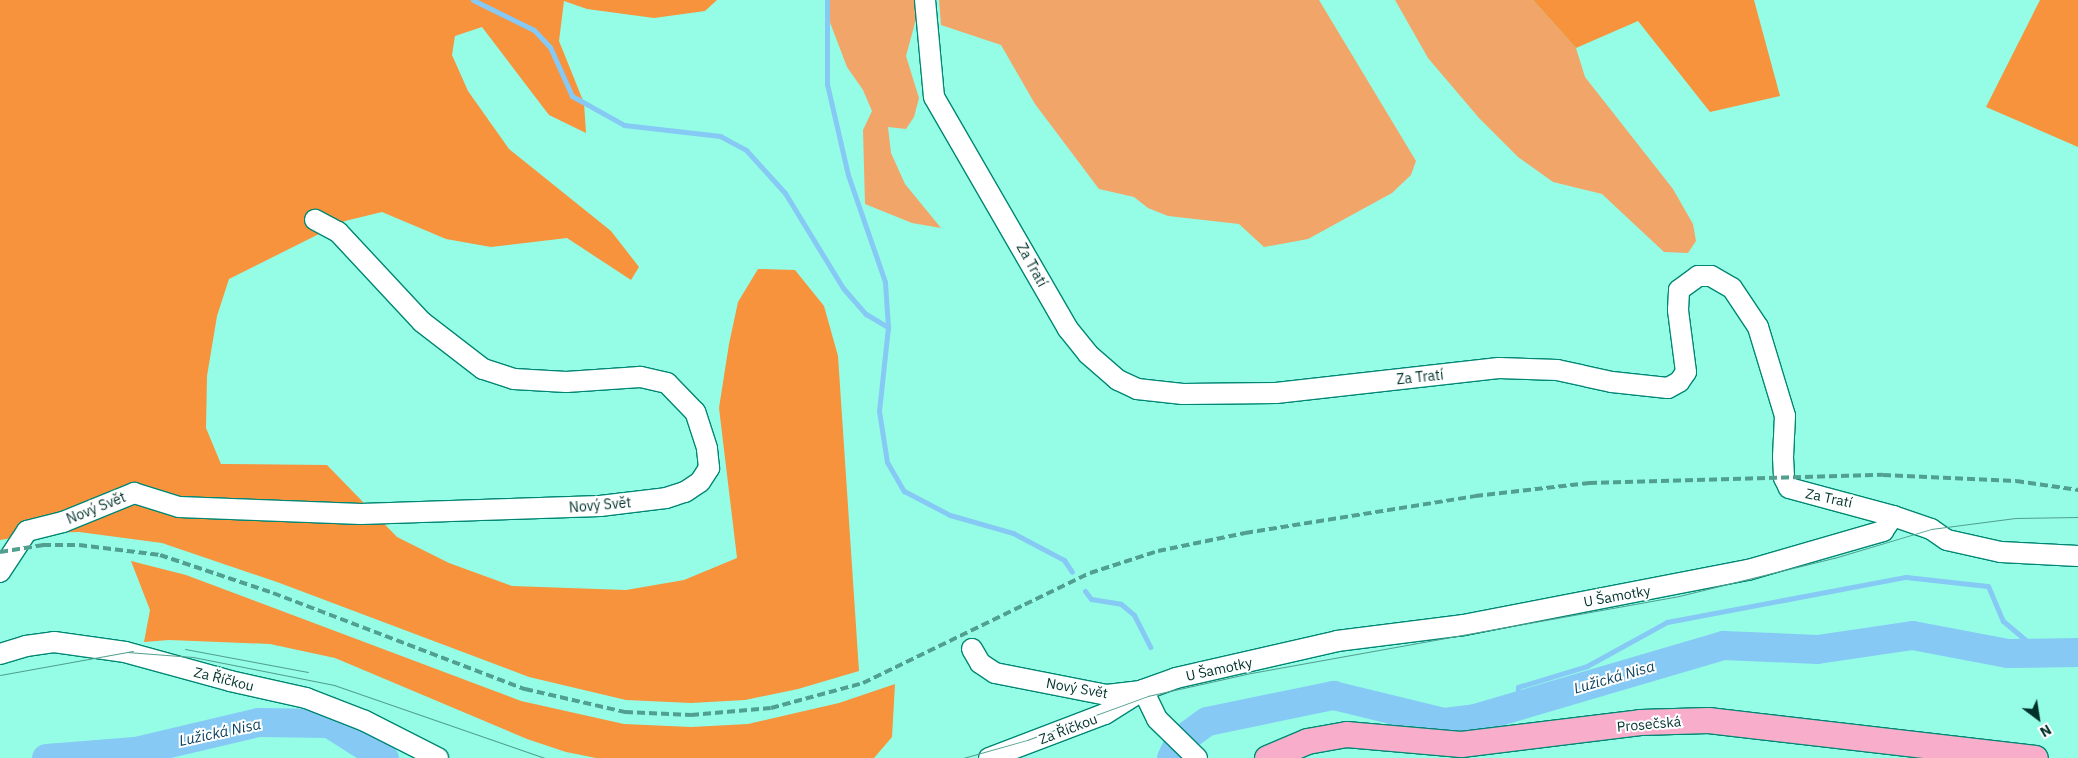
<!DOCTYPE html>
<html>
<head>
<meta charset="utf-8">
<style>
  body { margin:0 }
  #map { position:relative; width:2078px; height:758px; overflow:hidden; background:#95fde6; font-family:"IBM Plex Sans",sans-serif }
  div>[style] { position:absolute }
  .green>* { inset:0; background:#f1a569 }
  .forest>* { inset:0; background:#f6933c }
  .stream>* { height:5px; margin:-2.5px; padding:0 2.5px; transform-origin:2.5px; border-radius:2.5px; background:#86c9f5 }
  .river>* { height:29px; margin:-14.5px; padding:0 14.5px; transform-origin:14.5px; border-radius:14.5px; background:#86c9f5 }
  .roads { filter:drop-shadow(1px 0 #008774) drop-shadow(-1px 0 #008774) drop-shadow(0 1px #008774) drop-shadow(0 -1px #008774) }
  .minor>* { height:20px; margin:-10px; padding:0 10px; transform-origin:10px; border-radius:10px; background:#fff }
  .major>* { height:25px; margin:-12.5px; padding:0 12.5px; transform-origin:12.5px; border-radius:12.5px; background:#f8aeca }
  .tram>* { height:1px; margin:-0.5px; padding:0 0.5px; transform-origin:0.5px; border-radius:0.5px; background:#509f8f }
  .rail>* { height:4px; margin-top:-2px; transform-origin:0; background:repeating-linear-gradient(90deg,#509f8f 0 8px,transparent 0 12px) }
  span { translate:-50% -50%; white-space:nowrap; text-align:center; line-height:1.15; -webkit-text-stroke:4px #fff; paint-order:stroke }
  .street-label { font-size:14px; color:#01322a }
  .water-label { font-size:15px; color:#0d4360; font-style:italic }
  .north { position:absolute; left:2013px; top:693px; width:50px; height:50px; -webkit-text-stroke:4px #fff; paint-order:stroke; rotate:149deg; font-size:14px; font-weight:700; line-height:20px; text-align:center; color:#01322a }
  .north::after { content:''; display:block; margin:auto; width:18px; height:22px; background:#01322a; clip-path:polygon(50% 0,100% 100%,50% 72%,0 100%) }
</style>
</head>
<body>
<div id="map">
  <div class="green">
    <i style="clip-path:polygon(827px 0,915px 0,916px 19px,906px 56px,919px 98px,914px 117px,906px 129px,888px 127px,891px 153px,905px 184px,941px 228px,912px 223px,865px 204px,863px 130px,872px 111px,863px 90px,847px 67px,826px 12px)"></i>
    <i style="clip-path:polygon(939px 0,1319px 0,1416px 161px,1411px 175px,1392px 193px,1308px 239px,1264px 247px,1239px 224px,1168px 216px,1148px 208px,1134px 197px,1099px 189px,1035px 104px,1001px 45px,941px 25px)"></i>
    <i style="clip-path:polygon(1395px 0,1533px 0,1576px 48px,1585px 77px,1673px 189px,1693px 224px,1696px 241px,1688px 253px,1664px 252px,1602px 194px,1553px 182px,1518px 157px,1479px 118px,1428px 58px)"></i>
  </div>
  <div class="forest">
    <i style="clip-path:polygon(0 0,717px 0,705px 11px,654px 18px,587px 9px,564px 1px,559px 41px,584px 103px,586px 133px,549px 115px,482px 27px,455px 36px,452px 55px,468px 91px,509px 149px,611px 231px,639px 267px,631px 280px,567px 238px,491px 247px,446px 239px,382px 212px,345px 221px,229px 279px,217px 316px,207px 376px,206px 428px,221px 464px,327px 465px,397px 537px,449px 563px,512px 586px,626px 590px,684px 580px,737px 558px,719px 408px,729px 344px,738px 302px,758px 269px,795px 270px,824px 306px,838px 356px,859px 671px,798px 689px,745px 700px,691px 703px,626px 700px,529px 677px,277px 582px,162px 543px,79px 532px,42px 533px,0 540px)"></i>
    <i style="clip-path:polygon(1533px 0,1754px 0,1780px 96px,1710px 112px,1638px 21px,1576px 48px)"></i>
    <i style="clip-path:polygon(2040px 0,2078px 0,2078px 147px,1986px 107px)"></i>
    <i style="clip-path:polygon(131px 561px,186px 575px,521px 701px,624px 724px,691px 727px,748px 724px,839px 703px,895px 684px,892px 737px,874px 758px,596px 758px,566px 752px,527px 739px,335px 658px,270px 644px,169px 640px,144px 642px,150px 610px)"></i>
  </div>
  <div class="stream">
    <i style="left:473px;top:0;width:68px;rotate:26.2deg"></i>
    <i style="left:534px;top:30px;width:23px;rotate:47deg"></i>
    <i style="left:550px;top:47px;width:54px;rotate:65.8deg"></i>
    <i style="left:572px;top:96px;width:60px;rotate:29.1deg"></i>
    <i style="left:624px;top:125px;width:97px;rotate:6.5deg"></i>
    <i style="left:720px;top:136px;width:30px;rotate:28deg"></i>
    <i style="left:746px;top:150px;width:58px;rotate:47.8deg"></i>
    <i style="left:785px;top:193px;width:111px;rotate:58.6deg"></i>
    <i style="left:843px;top:288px;width:35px;rotate:49deg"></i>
    <i style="left:866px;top:314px;width:26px;rotate:31deg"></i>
    <i style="left:888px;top:327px;width:84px;rotate:96.1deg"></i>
    <i style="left:879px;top:411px;width:52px;rotate:81.1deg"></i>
    <i style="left:887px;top:462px;width:34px;rotate:60deg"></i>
    <i style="left:904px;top:491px;width:52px;rotate:27.6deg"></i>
    <i style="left:950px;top:515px;width:66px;rotate:15.9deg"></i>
    <i style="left:1013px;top:533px;width:58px;rotate:27.9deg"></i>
    <i style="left:1064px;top:560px;width:14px;rotate:56deg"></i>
    <i style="left:827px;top:0;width:84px;rotate:90deg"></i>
    <i style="left:827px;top:84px;width:93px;rotate:77deg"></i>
    <i style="left:848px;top:175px;width:113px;rotate:70.9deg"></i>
    <i style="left:885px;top:282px;width:45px;rotate:86.2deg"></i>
    <i style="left:1085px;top:591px;width:10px;rotate:53deg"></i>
    <i style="left:1091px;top:599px;width:30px;rotate:9deg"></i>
    <i style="left:1121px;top:604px;width:17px;rotate:40deg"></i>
    <i style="left:1134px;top:615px;width:36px;rotate:63deg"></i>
    <i style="left:1516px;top:707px;width:20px;rotate:-84deg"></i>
    <i style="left:1518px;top:687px;width:72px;rotate:-16.9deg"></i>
    <i style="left:1587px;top:666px;width:91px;rotate:-28.8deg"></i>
    <i style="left:1667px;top:622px;width:243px;rotate:-10.7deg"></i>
    <i style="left:1906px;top:577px;width:82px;rotate:6.3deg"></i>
    <i style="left:1988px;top:586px;width:38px;rotate:67deg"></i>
    <i style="left:2003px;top:621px;width:47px;rotate:39.8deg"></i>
  </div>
  <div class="river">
    <i style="left:46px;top:758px;width:89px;rotate:-4.5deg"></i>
    <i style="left:135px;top:751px;width:126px;rotate:-13.3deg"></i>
    <i style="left:258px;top:722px;width:71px;rotate:0.8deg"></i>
    <i style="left:329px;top:723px;width:65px;rotate:32.5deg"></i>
    <i style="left:1171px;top:758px;width:19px;rotate:-65deg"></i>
    <i style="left:1179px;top:741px;width:34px;rotate:-36deg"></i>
    <i style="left:1207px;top:721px;width:129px;rotate:-11.7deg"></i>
    <i style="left:1333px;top:695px;width:114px;rotate:13.7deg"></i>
    <i style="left:1444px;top:722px;width:31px;rotate:-7deg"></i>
    <i style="left:1475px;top:718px;width:259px;rotate:-16.4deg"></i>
    <i style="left:1723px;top:645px;width:94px;rotate:2.4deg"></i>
    <i style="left:1817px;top:649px;width:96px;rotate:-8.4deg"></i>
    <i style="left:1912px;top:635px;width:97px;rotate:10.7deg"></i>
    <i style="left:2007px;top:653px;width:71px;rotate:-0.8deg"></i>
  </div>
  <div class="roads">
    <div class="minor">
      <i style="left:925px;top:0;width:97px;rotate:84.7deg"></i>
      <i style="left:934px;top:97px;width:268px;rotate:60deg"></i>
      <i style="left:1068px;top:329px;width:32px;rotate:51deg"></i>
      <i style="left:1088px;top:354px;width:40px;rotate:41deg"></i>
      <i style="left:1118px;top:380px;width:21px;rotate:25deg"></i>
      <i style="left:1137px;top:389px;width:46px;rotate:6.2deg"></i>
      <i style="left:1183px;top:394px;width:93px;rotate:-0.6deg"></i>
      <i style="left:1276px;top:393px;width:224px;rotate:-6.4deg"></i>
      <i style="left:1499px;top:368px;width:58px;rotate:2deg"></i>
      <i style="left:1557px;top:370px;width:56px;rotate:12.3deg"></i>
      <i style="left:1612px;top:382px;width:56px;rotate:6.1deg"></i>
      <i style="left:1668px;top:388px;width:13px;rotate:-29deg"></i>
      <i style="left:1679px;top:382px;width:12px;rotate:-55deg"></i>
      <i style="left:1686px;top:372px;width:63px;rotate:-97.4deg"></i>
      <i style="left:1678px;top:310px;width:20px;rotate:-87deg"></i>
      <i style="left:1679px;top:290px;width:24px;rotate:-36deg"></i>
      <i style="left:1698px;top:276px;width:13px"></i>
      <i style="left:1711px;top:276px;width:24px;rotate:30deg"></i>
      <i style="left:1732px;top:288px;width:47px;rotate:56.3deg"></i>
      <i style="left:1758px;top:327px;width:93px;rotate:73.1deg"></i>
      <i style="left:1785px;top:416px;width:41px;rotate:92.8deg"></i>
      <i style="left:1783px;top:457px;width:21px;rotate:87deg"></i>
      <i style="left:1784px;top:478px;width:11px;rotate:63deg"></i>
      <i style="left:1789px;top:488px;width:108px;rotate:15.1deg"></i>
      <i style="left:0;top:572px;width:49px;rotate:-56.6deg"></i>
      <i style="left:27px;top:531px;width:37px;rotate:-14deg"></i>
      <i style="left:63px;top:522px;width:77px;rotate:-22.2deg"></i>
      <i style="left:134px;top:493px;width:47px;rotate:17.3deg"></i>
      <i style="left:179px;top:507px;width:182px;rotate:2.2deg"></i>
      <i style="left:361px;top:514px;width:239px;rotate:-1.9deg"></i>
      <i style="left:600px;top:506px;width:66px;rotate:-6.9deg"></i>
      <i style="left:666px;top:498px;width:20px;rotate:-18deg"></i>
      <i style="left:685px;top:492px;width:18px;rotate:-34deg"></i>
      <i style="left:700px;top:482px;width:17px;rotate:-57deg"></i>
      <i style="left:709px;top:468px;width:20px;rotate:-96deg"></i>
      <i style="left:707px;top:448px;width:38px;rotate:-108deg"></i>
      <i style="left:695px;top:412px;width:40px;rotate:-134deg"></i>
      <i style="left:667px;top:383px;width:28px;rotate:-167deg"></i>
      <i style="left:640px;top:377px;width:74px;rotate:176.1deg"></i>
      <i style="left:566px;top:382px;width:52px;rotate:-176.7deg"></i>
      <i style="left:514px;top:379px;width:33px;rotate:-162deg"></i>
      <i style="left:483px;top:369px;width:77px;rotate:-142.4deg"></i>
      <i style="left:422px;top:322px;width:123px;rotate:-133deg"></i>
      <i style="left:338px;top:232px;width:26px;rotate:-152deg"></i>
      <i style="left:972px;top:649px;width:16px;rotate:60deg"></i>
      <i style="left:980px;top:663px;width:18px;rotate:34deg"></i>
      <i style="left:995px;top:673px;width:114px;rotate:11.1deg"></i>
      <i style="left:1107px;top:695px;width:32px;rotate:-7deg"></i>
      <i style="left:0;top:654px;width:27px;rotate:-17deg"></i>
      <i style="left:26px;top:646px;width:28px;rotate:-8deg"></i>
      <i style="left:54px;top:642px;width:72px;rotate:8deg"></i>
      <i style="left:125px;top:652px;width:109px;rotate:15.4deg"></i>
      <i style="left:230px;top:681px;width:78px;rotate:12.6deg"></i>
      <i style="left:306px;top:698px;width:63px;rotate:21.3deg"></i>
      <i style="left:365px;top:721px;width:82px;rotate:26.9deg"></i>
      <i style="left:1143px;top:690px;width:32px;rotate:64deg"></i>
      <i style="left:1157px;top:719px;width:56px;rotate:44.3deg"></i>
      <i style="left:989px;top:758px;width:124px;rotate:-20.8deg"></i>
      <i style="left:1105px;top:714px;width:45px;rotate:-32.3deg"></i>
      <i style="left:1143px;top:690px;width:35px;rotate:-20deg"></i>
      <i style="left:1176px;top:678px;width:165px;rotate:-12.9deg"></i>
      <i style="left:1337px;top:641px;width:128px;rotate:-7.2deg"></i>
      <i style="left:1464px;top:625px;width:289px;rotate:-11deg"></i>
      <i style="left:1748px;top:570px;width:141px;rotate:-16.1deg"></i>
      <i style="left:1883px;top:531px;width:18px;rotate:-56deg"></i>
      <i style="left:1893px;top:516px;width:40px;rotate:18.9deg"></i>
      <i style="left:1931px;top:529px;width:19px;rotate:35deg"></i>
      <i style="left:1947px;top:540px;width:55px;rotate:12.5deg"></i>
      <i style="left:2001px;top:552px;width:77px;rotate:3deg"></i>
    </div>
    <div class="major">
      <i style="left:1267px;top:758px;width:43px;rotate:-23deg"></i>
      <i style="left:1307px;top:741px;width:40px;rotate:-10deg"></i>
      <i style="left:1346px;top:734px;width:115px;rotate:5deg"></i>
      <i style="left:1461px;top:744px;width:180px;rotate:-7deg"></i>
      <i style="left:1640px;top:722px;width:68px;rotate:-1.7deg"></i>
      <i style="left:1708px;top:720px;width:329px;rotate:6.6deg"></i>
    </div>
  </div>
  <div class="tram">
    <i style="left:185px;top:649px;width:125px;rotate:10.6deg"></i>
    <i style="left:127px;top:652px;width:66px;rotate:4.3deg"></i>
    <i style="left:193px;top:657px;width:144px;rotate:11.2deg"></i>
    <i style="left:334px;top:685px;width:223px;rotate:19.1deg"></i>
    <i style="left:0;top:675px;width:135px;rotate:-10.2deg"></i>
    <i style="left:963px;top:758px;width:66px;rotate:-15.7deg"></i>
    <i style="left:1027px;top:740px;width:129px;rotate:-20deg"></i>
    <i style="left:1148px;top:696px;width:106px;rotate:-12.6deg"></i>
    <i style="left:1251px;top:673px;width:435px;rotate:-10.2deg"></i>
    <i style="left:1679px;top:596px;width:160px;rotate:-13.8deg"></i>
    <i style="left:1834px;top:558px;width:101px;rotate:-16.6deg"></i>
    <i style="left:1931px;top:529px;width:85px;rotate:-7.5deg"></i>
    <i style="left:2015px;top:518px;width:63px;rotate:-0.9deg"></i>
  </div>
  <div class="rail">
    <i style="left:0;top:552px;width:44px;rotate:-9.2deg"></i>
    <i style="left:43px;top:545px;width:36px"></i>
    <i style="left:79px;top:545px;width:82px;rotate:7deg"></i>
    <i style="left:160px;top:555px;width:119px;rotate:18.6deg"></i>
    <i style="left:273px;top:593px;width:270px;rotate:20.9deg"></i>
    <i style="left:525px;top:689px;width:103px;rotate:13deg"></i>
    <i style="left:625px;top:712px;width:66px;rotate:2.6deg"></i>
    <i style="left:691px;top:715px;width:80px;rotate:-5deg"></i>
    <i style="left:771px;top:708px;width:95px;rotate:-15.2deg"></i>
    <i style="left:863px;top:683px;width:252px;rotate:-25.9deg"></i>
    <i style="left:1090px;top:573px;width:71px;rotate:-17.9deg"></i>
    <i style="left:1158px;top:551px;width:89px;rotate:-11.7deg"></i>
    <i style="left:1245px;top:533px;width:233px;rotate:-9.1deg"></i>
    <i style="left:1475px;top:496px;width:115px;rotate:-6.5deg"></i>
    <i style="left:1589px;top:483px;width:294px;rotate:-1.6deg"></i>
    <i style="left:1883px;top:475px;width:133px;rotate:2.6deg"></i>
    <i style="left:2016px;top:481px;width:63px;rotate:8.3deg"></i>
  </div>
  <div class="street-label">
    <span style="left:1032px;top:265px;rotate:61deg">Za Tratí</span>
    <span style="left:1420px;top:377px;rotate:-6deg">Za Tratí</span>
    <span style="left:1829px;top:498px;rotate:12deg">Za Tratí</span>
    <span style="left:600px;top:505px;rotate:-5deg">Nový Svět</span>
    <span style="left:96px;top:508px;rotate:-22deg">Nový Svět</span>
    <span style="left:1617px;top:596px;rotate:-10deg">U Šamotky</span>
    <span style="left:1219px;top:669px;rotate:-12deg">U Šamotky</span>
    <span style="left:224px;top:679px;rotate:14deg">Za Říčkou</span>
    <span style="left:1077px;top:688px;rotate:10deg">Nový Svět</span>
    <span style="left:1649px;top:724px;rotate:-5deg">Prosečská</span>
    <span style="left:1068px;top:729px;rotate:-21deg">Za Říčkou</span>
  </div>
  <div class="water-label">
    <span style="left:1614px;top:677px;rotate:-16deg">Lužická Nisa</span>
    <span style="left:220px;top:732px;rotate:-12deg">Lužická Nisa</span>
  </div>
  <div class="north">N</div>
</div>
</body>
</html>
